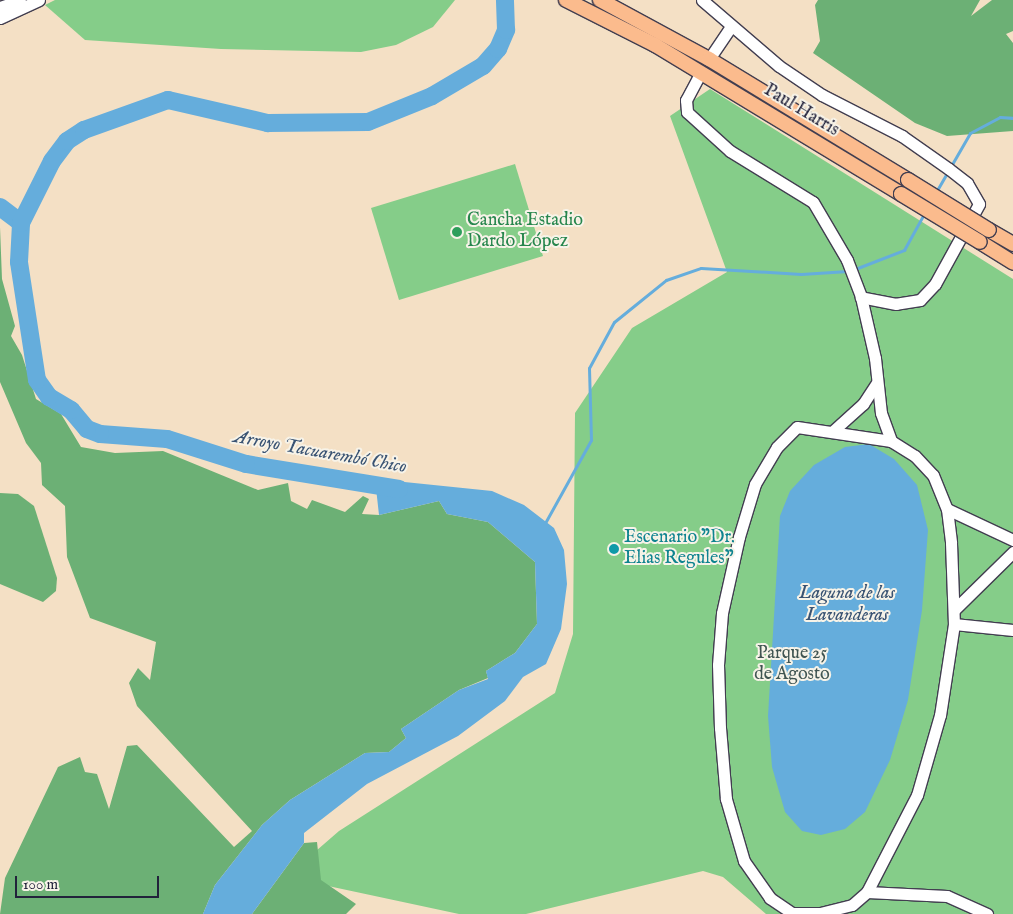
<!DOCTYPE html>
<html>
<head>
<meta charset="utf-8">
<style>
  body { margin:0 }
  #map { position:relative; width:1013px; height:914px; overflow:hidden; background:#f4e0c5; font-family:"IM FELL English",serif }
  div>[style] { position:absolute }
  .green>* { inset:0; background:#85cd89 }
  .forest>* { inset:0; background:#6cb075 }
  .water>* { inset:0; background:#65addc }
  .stream>* { height:3px; margin:-1.5px; padding:0 1.5px; transform-origin:1.5px; border-radius:1.5px; background:#65addc }
  .river>* { height:18px; margin:-9px; padding:0 9px; transform-origin:9px; border-radius:9px; background:#65addc }
  .roads { filter:drop-shadow(1px 0 #423e50) drop-shadow(-1px 0 #423e50) drop-shadow(0 1px #423e50) drop-shadow(0 -1px #423e50) }
  .minor>* { height:11px; margin:-5.5px; padding:0 5.5px; transform-origin:5.5px; border-radius:5.5px; background:#fff }
  .major>* { height:14px; margin:-7px; padding:0 7px; transform-origin:7px; border-radius:7px; background:#fbbb8d }
  .bridges { filter:drop-shadow(1px 0 #423e50) drop-shadow(-1px 0 #423e50) drop-shadow(0 1px #423e50) drop-shadow(0 -1px #423e50) }
  .major-bridge>* { height:14px; margin:-7px; padding:0 7px; transform-origin:7px; border-radius:7px; background:#fbbb8d }
  .dots>* { width:14px; height:14px; translate:-50% -50%; box-sizing:border-box; border:2px solid #f7f3e8; border-radius:50% }
  span { translate:-50% -50%; white-space:nowrap; text-align:center; line-height:1.15; -webkit-text-stroke:4px #f7f3e8; paint-order:stroke }
  .street-label { font-size:18px; color:#22223b }
  .leisure-label { font-size:18px; color:#27864d }
  .left { translate:0 -50%; text-align:left }
  .culture-label { font-size:18px; color:#0d838f }
  .park-label { font-size:18px; color:#405552 }
  .water-label { font-size:19px; color:#395373; font-style:italic }
  .scale { position:absolute; left:15px; top:876px; width:144px; height:22px; box-sizing:border-box; border:2px solid #22223b; border-top:0; padding-left:6px; font-size:15px; line-height:18px; white-space:nowrap; color:#22223b; -webkit-text-stroke:4px #f7f3e8; paint-order:stroke }
</style>
</head>
<body>
<div id="map">
  <div class="green">
    <i style="clip-path:polygon(55px 0,455px 0,433px 27px,396px 45px,361px 52px,221px 49px,85px 40px,45px 5px)"></i>
    <i style="clip-path:polygon(710px 89px,1013px 279px,1013px 914px,766px 914px,723px 877px,703px 871px,526px 914px,459px 914px,286px 877px,339px 831px,555px 693px,573px 634px,575px 413px,632px 328px,727px 272px,670px 116px)"></i>
    <i style="clip-path:polygon(515px 164px,543px 256px,399px 300px,371px 208px)"></i>
  </div>
  <div class="forest">
    <i style="clip-path:polygon(818px 0,980px 0,971px 16px,992px 0,1013px 0,1013px 31px,1006px 34px,1013px 43px,1013px 131px,947px 136px,915px 123px,813px 53px,820px 41px,815px 5px)"></i>
    <i style="clip-path:polygon(0 227px,2px 279px,15px 326px,11px 336px,22px 355px,36px 399px,61px 414px,81px 447px,115px 453px,163px 451px,258px 490px,288px 483px,291px 501px,307px 509px,312px 500px,345px 512px,363px 496px,369px 499px,362px 514px,379px 515px,439px 501px,447px 514px,488px 522px,535px 562px,537px 624px,515px 653px,486px 671px,488px 678px,459px 690px,401px 729px,406px 738px,389px 752px,365px 753px,290px 800px,262px 825px,215px 885px,203px 914px,0 914px,5px 878px,58px 767px,80px 757px,85px 772px,97px 774px,109px 809px,127px 746px,137px 745px,234px 847px,252px 831px,137px 706px,129px 683px,138px 668px,150px 680px,156px 642px,90px 618px,67px 557px,65px 506px,42px 485px,41px 463px,26px 443px,0 382px)"></i>
    <i style="clip-path:polygon(0 493px,18px 494px,34px 506px,57px 578px,56px 591px,43px 602px,0 584px)"></i>
    <i style="clip-path:polygon(317px 842px,321px 880px,356px 904px,346px 914px,252px 914px,304px 843px)"></i>
  </div>
  <div class="water">
    <i style="clip-path:polygon(869px 444px,894px 459px,917px 485px,928px 530px,922px 610px,908px 700px,890px 760px,865px 812px,845px 829px,821px 835px,802px 831px,785px 812px,772px 767px,768px 716px,780px 516px,790px 491px,814px 465px,845px 447px)"></i>
    <i style="clip-path:polygon(385px 480px,492px 491px,524px 505px,554px 528px,564px 550px,567px 584px,561px 629px,546px 664px,523px 677px,505px 701px,458px 736px,367px 784px,304px 833px,304px 843px,252px 914px,203px 914px,215px 885px,262px 825px,290px 800px,365px 753px,389px 752px,406px 738px,401px 729px,459px 690px,488px 679px,486px 671px,515px 653px,537px 624px,535px 562px,488px 522px,447px 514px,439px 501px,379px 515px,376px 488px)"></i>
  </div>
  <div class="stream">
    <i style="left:936px;top:192px;width:68px;rotate:-60deg"></i>
    <i style="left:970px;top:133px;width:34px;rotate:-28deg"></i>
    <i style="left:1000px;top:117px;width:13px;rotate:4deg"></i>
    <i style="left:855px;top:269px;width:53px;rotate:-21.2deg"></i>
    <i style="left:904px;top:250px;width:43px;rotate:-61.1deg"></i>
    <i style="left:545px;top:523px;width:95px;rotate:-61deg"></i>
    <i style="left:591px;top:440px;width:72px;rotate:-91.6deg"></i>
    <i style="left:589px;top:368px;width:52px;rotate:-61.5deg"></i>
    <i style="left:614px;top:322px;width:67px;rotate:-38.9deg"></i>
    <i style="left:666px;top:280px;width:37px;rotate:-19deg"></i>
    <i style="left:701px;top:268px;width:100px;rotate:3.4deg"></i>
    <i style="left:801px;top:274px;width:47px;rotate:-3.7deg"></i>
  </div>
  <div class="river">
    <i style="left:0;top:207px;width:26px;rotate:37deg"></i>
    <i style="left:399px;top:489px;width:155px;rotate:-170.7deg"></i>
    <i style="left:246px;top:464px;width:83px;rotate:-162.4deg"></i>
    <i style="left:167px;top:439px;width:67px;rotate:-175.7deg"></i>
    <i style="left:100px;top:434px;width:14px;rotate:-159deg"></i>
    <i style="left:87px;top:429px;width:25px;rotate:-130deg"></i>
    <i style="left:71px;top:410px;width:26px;rotate:-149deg"></i>
    <i style="left:49px;top:397px;width:21px;rotate:-125deg"></i>
    <i style="left:37px;top:380px;width:119px;rotate:-98.7deg"></i>
    <i style="left:19px;top:262px;width:39px;rotate:-87deg"></i>
    <i style="left:21px;top:223px;width:69px;rotate:-63.4deg"></i>
    <i style="left:52px;top:161px;width:25px;rotate:-53deg"></i>
    <i style="left:67px;top:141px;width:20px;rotate:-33deg"></i>
    <i style="left:84px;top:130px;width:89px;rotate:-19.7deg"></i>
    <i style="left:168px;top:100px;width:103px;rotate:13deg"></i>
    <i style="left:268px;top:123px;width:100px;rotate:-0.6deg"></i>
    <i style="left:368px;top:122px;width:69px;rotate:-22.1deg"></i>
    <i style="left:432px;top:96px;width:59px;rotate:-30.5deg"></i>
    <i style="left:483px;top:66px;width:23px;rotate:-49deg"></i>
    <i style="left:498px;top:49px;width:21px;rotate:-67deg"></i>
    <i style="left:506px;top:30px;width:30px;rotate:-92deg"></i>
  </div>
  <div class="roads">
    <div class="minor">
      <i style="left:702px;top:0;width:101px;rotate:40.6deg"></i>
      <i style="left:779px;top:66px;width:52px;rotate:34deg"></i>
      <i style="left:822px;top:95px;width:90px;rotate:27.1deg"></i>
      <i style="left:902px;top:136px;width:57px;rotate:35.1deg"></i>
      <i style="left:949px;top:169px;width:23px;rotate:38deg"></i>
      <i style="left:967px;top:183px;width:24px;rotate:60deg"></i>
      <i style="left:979px;top:204px;width:91px;rotate:118.8deg"></i>
      <i style="left:935px;top:284px;width:22px;rotate:133deg"></i>
      <i style="left:920px;top:300px;width:24px;rotate:171deg"></i>
      <i style="left:896px;top:304px;width:36px;rotate:-169deg"></i>
      <i style="left:0;top:7px;width:21px;rotate:-19deg"></i>
      <i style="left:0;top:18px;width:43px;rotate:-24.8deg"></i>
      <i style="left:709px;top:59px;width:40px;rotate:-56deg"></i>
      <i style="left:701px;top:72px;width:32px;rotate:118deg"></i>
      <i style="left:686px;top:100px;width:12px;rotate:85deg"></i>
      <i style="left:687px;top:112px;width:58px;rotate:42.2deg"></i>
      <i style="left:730px;top:151px;width:97px;rotate:31.6deg"></i>
      <i style="left:813px;top:202px;width:67px;rotate:59.6deg"></i>
      <i style="left:847px;top:260px;width:40px;rotate:69deg"></i>
      <i style="left:861px;top:297px;width:63px;rotate:77.1deg"></i>
      <i style="left:875px;top:358px;width:55px;rotate:83.8deg"></i>
      <i style="left:881px;top:413px;width:30px;rotate:70deg"></i>
      <i style="left:797px;top:427px;width:95px;rotate:8.5deg"></i>
      <i style="left:891px;top:441px;width:28px;rotate:32deg"></i>
      <i style="left:915px;top:456px;width:26px;rotate:47deg"></i>
      <i style="left:933px;top:475px;width:37px;rotate:68deg"></i>
      <i style="left:947px;top:509px;width:34px;rotate:83deg"></i>
      <i style="left:951px;top:543px;width:81px;rotate:87.9deg"></i>
      <i style="left:954px;top:624px;width:92px;rotate:98.7deg"></i>
      <i style="left:940px;top:715px;width:83px;rotate:106deg"></i>
      <i style="left:917px;top:795px;width:109px;rotate:117.3deg"></i>
      <i style="left:867px;top:892px;width:20px;rotate:139deg"></i>
      <i style="left:852px;top:905px;width:32px;rotate:166deg"></i>
      <i style="left:821px;top:913px;width:29px;rotate:180deg"></i>
      <i style="left:792px;top:913px;width:27px;rotate:-146deg"></i>
      <i style="left:770px;top:898px;width:45px;rotate:-125.1deg"></i>
      <i style="left:744px;top:861px;width:65px;rotate:-106.2deg"></i>
      <i style="left:726px;top:799px;width:71px;rotate:-94.8deg"></i>
      <i style="left:720px;top:728px;width:63px;rotate:-91.8deg"></i>
      <i style="left:718px;top:665px;width:52px;rotate:-85.6deg"></i>
      <i style="left:722px;top:613px;width:78px;rotate:-77.4deg"></i>
      <i style="left:739px;top:537px;width:55px;rotate:-73.2deg"></i>
      <i style="left:755px;top:484px;width:43px;rotate:-59.3deg"></i>
      <i style="left:777px;top:447px;width:28px;rotate:-45deg"></i>
      <i style="left:834px;top:430px;width:39px;rotate:-42deg"></i>
      <i style="left:863px;top:404px;width:24px;rotate:-57deg"></i>
      <i style="left:947px;top:509px;width:73px;rotate:25.2deg"></i>
      <i style="left:954px;top:610px;width:83px;rotate:-44.5deg"></i>
      <i style="left:954px;top:624px;width:59px;rotate:5.8deg"></i>
      <i style="left:867px;top:892px;width:80px;rotate:2.9deg"></i>
      <i style="left:947px;top:896px;width:44px;rotate:24.2deg"></i>
    </div>
    <div class="major">
      <i style="left:566px;top:0;width:100px;rotate:26.8deg"></i>
      <i style="left:655px;top:45px;width:288px;rotate:31.2deg"></i>
      <i style="left:600px;top:0;width:124px;rotate:28.4deg"></i>
      <i style="left:709px;top:59px;width:233px;rotate:31.3deg"></i>
      <i style="left:989px;top:230px;width:28px;rotate:30deg"></i>
      <i style="left:980px;top:242px;width:39px;rotate:32deg"></i>
    </div>
  </div>
  <div class="bridges">
    <div class="major-bridge">
      <i style="left:908px;top:180px;width:95px;rotate:31.7deg"></i>
      <i style="left:901px;top:194px;width:92px;rotate:31.3deg"></i>
    </div>
  </div>
  <div class="dots">
    <i style="left:457px;top:232px;background:#2e9e5b"></i>
    <i style="left:614px;top:549px;background:#0f9aa8"></i>
  </div>
  <div class="street-label">
    <span style="left:801px;top:111px;rotate:31deg">Paul Harris</span>
  </div>
  <div class="leisure-label">
    <span class="left" style="left:467px;top:232px">Cancha Estadio<br>Dardo López</span>
  </div>
  <div class="culture-label">
    <span class="left" style="left:624px;top:549px">Escenario "Dr.<br>Elias Regules"</span>
  </div>
  <div class="park-label">
    <span style="left:792px;top:665px">Parque 25<br>de Agosto</span>
  </div>
  <div class="water-label">
    <span style="left:320px;top:453px;rotate:10deg">Arroyo Tacuarembó Chico</span>
    <span style="left:847px;top:605px">Laguna de las<br>Lavanderas</span>
  </div>
  <div class="scale">100 m</div>
</div>
</body>
</html>
